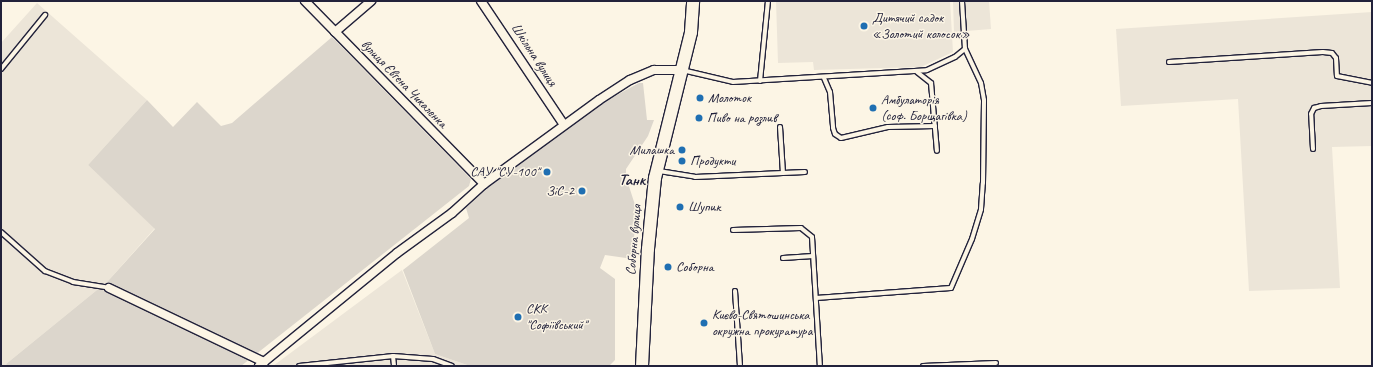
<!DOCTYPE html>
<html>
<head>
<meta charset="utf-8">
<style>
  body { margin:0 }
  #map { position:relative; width:1373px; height:367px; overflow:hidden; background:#fcf5e5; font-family:Caveat,sans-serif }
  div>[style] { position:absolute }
  .built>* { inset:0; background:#ece5d8 }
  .green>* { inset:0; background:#dcd6cc }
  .roads { filter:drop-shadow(1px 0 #22223b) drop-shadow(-1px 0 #22223b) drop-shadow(0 1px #22223b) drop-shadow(0 -1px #22223b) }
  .lane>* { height:4px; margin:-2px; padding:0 2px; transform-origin:2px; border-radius:2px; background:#fcf5e5 }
  .street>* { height:8px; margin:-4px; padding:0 4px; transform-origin:4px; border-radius:4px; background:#fcf5e5 }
  .primary>* { height:12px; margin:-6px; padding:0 6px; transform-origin:6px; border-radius:6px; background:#fcf5e5 }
  .dots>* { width:11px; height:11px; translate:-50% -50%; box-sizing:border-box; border:2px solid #fcf5e5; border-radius:50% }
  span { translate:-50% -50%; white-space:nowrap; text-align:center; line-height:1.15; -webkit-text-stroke:3px #fcf5e5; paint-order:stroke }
  .poi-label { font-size:14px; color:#22223b }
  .left { translate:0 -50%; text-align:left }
  .right { translate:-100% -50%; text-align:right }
  .street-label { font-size:14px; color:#22223b }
  .quarter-label { font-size:16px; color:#22223b; font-weight:700 }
  .frame { position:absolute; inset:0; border:2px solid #22223b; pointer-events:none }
</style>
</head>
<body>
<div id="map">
  <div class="built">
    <i style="clip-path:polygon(776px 1px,950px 1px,953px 52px,921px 67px,814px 70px,813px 62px,778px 63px)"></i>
    <i style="clip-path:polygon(953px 1px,989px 1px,991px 29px,954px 32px)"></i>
    <i style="clip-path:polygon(37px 3px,147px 100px,88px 165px,155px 228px,108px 281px,6px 364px,7px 366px,1px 366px,1px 43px)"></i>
    <i style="clip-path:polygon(1372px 12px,1372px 146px,1332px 147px,1340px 288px,1249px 291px,1238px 99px,1121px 106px,1116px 29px)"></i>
    <i style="clip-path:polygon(402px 270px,435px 354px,470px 366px,273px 366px)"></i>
  </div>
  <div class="green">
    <i style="clip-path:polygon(332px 37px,471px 179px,469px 186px,241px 366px,7px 366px,6px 364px,108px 281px,155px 229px,88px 165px,147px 100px,173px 127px,197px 102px,221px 126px,232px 123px)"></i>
    <i style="clip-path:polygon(639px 83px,643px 83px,647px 120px,654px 120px,648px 136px,626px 169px,626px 177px,636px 208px,633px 254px,626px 258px,605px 255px,600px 268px,615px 279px,615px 360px,609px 366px,470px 366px,435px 354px,403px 270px,469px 218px,466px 208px,491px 185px,604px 102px)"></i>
  </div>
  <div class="roads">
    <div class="lane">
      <i style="left:1169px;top:62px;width:154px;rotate:-3.7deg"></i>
      <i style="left:1323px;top:52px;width:9px;rotate:6deg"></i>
      <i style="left:1332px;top:53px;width:6px;rotate:51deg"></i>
      <i style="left:1336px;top:58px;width:18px;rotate:87deg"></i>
      <i style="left:1337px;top:76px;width:36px;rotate:11deg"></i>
      <i style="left:1px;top:69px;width:70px;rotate:-50.8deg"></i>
      <i style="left:682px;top:70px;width:52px;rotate:13.2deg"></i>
      <i style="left:733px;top:82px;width:194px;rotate:-3.5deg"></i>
      <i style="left:927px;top:70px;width:31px;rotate:-25deg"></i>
      <i style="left:955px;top:57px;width:13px;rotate:-39deg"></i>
      <i style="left:965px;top:49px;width:48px;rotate:-93.6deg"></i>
      <i style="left:917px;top:72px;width:18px;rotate:38deg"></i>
      <i style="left:931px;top:83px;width:68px;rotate:85deg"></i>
      <i style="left:824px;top:78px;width:15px;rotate:67deg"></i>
      <i style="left:830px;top:92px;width:36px;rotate:85deg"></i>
      <i style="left:833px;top:128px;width:6px;rotate:72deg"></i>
      <i style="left:835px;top:134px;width:7px;rotate:34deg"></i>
      <i style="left:841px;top:138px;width:48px;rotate:-13.2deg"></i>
      <i style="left:888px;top:127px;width:47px;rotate:-1.2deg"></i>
      <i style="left:760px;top:81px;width:80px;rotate:-84.3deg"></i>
      <i style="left:780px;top:127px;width:46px;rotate:86.3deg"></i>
      <i style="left:1313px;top:149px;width:35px;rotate:-93deg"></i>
      <i style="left:1311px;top:114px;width:7px;rotate:-63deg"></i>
      <i style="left:1314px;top:108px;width:7px;rotate:-16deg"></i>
      <i style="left:1321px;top:106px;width:51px;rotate:-3.4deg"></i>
      <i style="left:659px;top:171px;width:36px;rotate:9deg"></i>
      <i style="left:695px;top:177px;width:110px;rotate:-2.6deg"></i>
      <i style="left:733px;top:230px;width:68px;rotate:-1.7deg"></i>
      <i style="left:801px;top:228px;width:14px;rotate:39deg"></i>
      <i style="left:812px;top:237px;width:129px;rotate:86.5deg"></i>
      <i style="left:1px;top:232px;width:59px;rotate:41.6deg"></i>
      <i style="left:45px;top:271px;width:30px;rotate:21deg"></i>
      <i style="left:73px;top:282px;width:36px;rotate:9deg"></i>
      <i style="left:783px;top:258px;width:30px;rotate:-4deg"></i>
      <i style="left:735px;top:291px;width:75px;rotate:86.2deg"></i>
      <i style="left:816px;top:298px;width:135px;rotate:-4.2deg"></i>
      <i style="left:951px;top:288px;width:53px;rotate:-66.8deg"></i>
      <i style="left:972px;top:239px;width:31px;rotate:-73deg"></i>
      <i style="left:981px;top:209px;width:26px;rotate:-86deg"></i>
      <i style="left:983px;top:183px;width:83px;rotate:-89.3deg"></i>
      <i style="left:984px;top:100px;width:17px;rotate:-100deg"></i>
      <i style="left:981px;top:83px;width:38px;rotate:-115deg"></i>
      <i style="left:393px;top:356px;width:40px;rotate:4.3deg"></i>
      <i style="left:433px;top:359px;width:20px;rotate:20deg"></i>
      <i style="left:299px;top:366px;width:95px;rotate:-6.1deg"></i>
      <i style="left:393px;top:356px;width:10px;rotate:84deg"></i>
      <i style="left:923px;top:366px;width:73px;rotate:-2.4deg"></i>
    </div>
    <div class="street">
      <i style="left:305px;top:1px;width:256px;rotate:45.6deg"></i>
      <i style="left:481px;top:1px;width:149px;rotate:56.2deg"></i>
      <i style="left:335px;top:32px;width:48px;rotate:-40.7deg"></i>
      <i style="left:109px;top:288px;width:172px;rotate:25.5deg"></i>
      <i style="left:259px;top:366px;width:178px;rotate:-39.3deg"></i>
      <i style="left:397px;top:253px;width:68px;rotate:-36deg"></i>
      <i style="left:452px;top:213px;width:43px;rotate:-42.2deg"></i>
      <i style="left:484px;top:184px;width:142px;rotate:-36.1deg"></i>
      <i style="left:599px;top:100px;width:37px;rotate:-33deg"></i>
      <i style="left:630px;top:80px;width:26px;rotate:-23deg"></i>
      <i style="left:654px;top:70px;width:28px"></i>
    </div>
    <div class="primary">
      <i style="left:642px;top:366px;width:117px;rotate:-87.1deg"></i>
      <i style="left:648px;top:249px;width:71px;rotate:-84.4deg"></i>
      <i style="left:655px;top:178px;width:150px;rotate:-76.1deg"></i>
      <i style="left:691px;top:32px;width:31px;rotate:-86deg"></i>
    </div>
  </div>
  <div class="dots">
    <i style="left:864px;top:26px;background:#1f6fb2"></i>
    <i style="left:700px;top:98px;background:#1f6fb2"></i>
    <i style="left:873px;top:108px;background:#1f6fb2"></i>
    <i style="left:699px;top:118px;background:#1f6fb2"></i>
    <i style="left:682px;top:150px;background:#1f6fb2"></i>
    <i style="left:682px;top:161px;background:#1f6fb2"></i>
    <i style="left:547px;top:172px;background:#1f6fb2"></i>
    <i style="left:582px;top:191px;background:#1f6fb2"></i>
    <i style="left:680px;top:207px;background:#1f6fb2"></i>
    <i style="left:668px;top:267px;background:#1f6fb2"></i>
    <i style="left:518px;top:317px;background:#1f6fb2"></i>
    <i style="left:704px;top:323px;background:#1f6fb2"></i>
  </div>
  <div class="poi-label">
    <span class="left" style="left:872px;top:26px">Дитячий садок<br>«Золотий колосок»</span>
    <span class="left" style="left:708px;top:98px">Молоток</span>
    <span class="left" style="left:881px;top:108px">Амбулаторія<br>(соф. Борщагівка)</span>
    <span class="left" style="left:707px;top:118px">Пиво на розлив</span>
    <span class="right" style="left:674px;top:150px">Милашка</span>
    <span class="left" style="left:690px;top:161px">Продукти</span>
    <span class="right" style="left:539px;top:172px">САУ "СУ-100"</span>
    <span class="right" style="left:574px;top:191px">ЗіС-2</span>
    <span class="left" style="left:688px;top:207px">Шупик</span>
    <span class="left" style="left:676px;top:267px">Соборна</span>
    <span class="left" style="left:526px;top:317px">СКК<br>"Софіївський"</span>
    <span class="left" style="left:712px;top:323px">Києво-Святошинська<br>окружна прокуратура</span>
  </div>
  <div class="street-label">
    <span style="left:534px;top:55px;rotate:57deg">Шкільна вулиця</span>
    <span style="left:404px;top:84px;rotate:46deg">вулиця Євгена Чикаленка</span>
    <span style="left:634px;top:240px;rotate:-85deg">Соборна вулиця</span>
  </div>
  <div class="quarter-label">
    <span style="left:632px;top:180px">Танк</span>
  </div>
  <div class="frame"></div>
</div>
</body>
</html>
